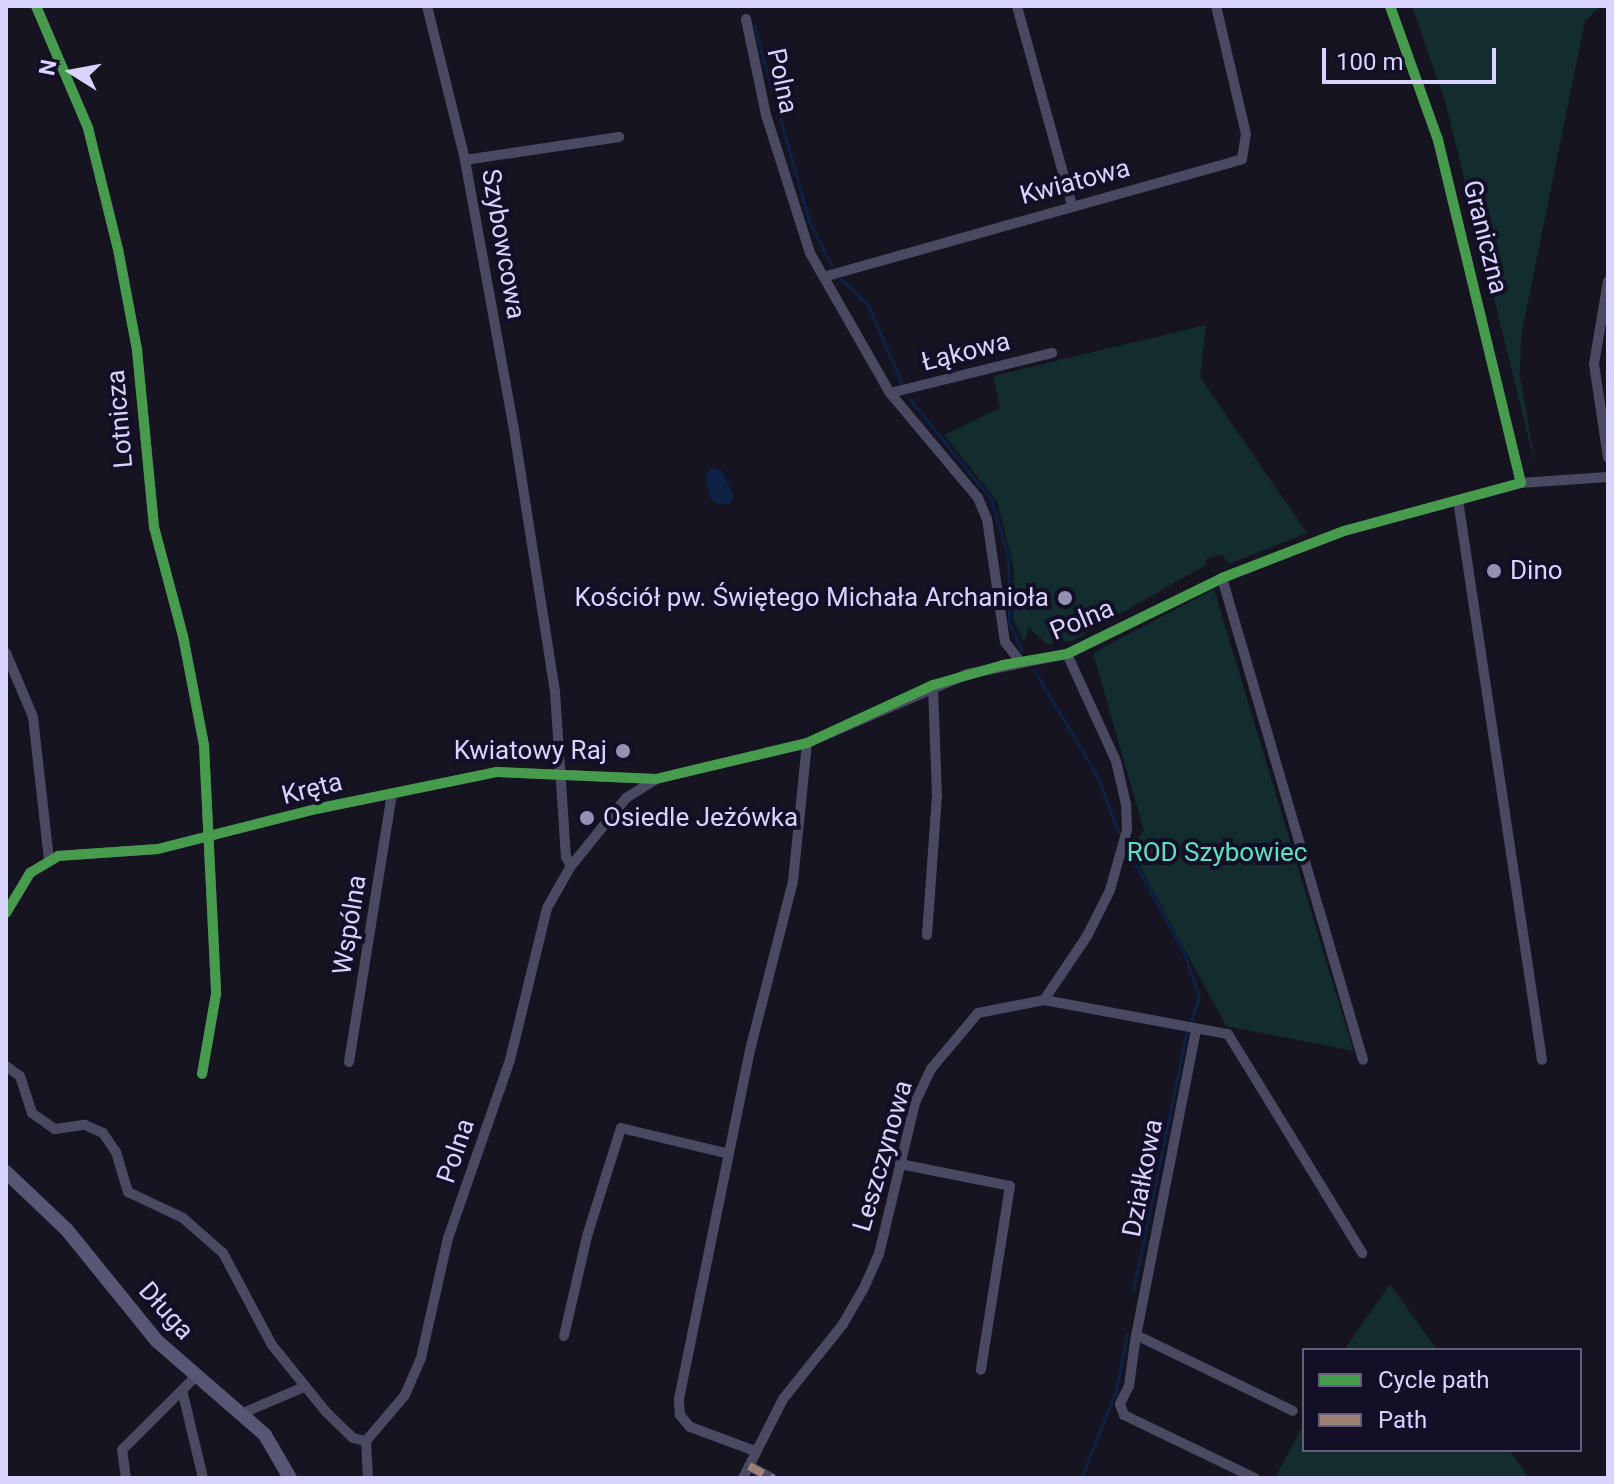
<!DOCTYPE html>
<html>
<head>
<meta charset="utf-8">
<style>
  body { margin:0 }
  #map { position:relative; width:1614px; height:1484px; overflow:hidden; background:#161421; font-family:Roboto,sans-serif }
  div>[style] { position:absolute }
  .green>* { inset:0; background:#132c2d }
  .water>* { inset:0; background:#0d2144 }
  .stream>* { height:3px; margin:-1.5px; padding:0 1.5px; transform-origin:1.5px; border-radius:1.5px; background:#0d2144 }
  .street>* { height:10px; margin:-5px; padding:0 5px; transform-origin:5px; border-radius:5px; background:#4a4962 }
  .secondary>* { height:14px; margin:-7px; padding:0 7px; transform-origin:7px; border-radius:7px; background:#575674 }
  .quiet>* { height:8px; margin-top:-4px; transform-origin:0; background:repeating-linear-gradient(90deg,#9e8076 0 16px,transparent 0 24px) }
  .cycleway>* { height:10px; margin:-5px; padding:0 5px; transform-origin:5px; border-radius:5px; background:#469c4c }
  .dots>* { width:22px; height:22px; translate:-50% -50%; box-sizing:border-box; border:4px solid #130f26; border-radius:50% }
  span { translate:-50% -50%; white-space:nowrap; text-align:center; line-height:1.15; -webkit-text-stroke:8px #130f26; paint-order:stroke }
  .street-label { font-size:26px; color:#d9d4ff }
  .poi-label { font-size:26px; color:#d9d4ff }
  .left { translate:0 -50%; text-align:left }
  .right { translate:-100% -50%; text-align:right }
  .park-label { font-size:26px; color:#5fe0c0 }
  .frame { position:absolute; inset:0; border:8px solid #d9d4ff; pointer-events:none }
  .legend { position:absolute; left:1302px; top:1348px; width:280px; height:104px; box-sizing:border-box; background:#130f26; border:2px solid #625e7d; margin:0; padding:10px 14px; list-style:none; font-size:24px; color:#d9d4ff }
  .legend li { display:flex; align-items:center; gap:16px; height:40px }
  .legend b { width:40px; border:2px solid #625e7d }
  .north { position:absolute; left:32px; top:32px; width:80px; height:80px; -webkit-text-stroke:6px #130f26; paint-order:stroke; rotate:281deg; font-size:22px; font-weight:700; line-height:32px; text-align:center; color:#d9d4ff }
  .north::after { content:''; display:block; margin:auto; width:28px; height:36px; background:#d9d4ff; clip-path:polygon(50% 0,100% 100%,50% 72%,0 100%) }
  .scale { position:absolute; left:1322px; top:48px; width:174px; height:36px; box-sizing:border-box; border:4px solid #d9d4ff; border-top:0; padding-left:10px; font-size:24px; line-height:28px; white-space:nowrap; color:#d9d4ff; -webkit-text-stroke:6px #130f26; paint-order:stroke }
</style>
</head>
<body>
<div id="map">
  <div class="green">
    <i style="clip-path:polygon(1412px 6px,1601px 6px,1585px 21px,1521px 336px,1520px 376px,1536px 468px,1446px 105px)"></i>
    <i style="clip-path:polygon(1206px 325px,1200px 377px,1307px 533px,1229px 564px,1222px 554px,1205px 560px,1206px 565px,1072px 641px,1047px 644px,1029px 628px,1024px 642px,1013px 619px,1014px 569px,997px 501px,944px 435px,1000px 408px,993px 376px)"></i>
    <i style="clip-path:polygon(1214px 589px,1331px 977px,1354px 1051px,1226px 1026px,1130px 848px,1144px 831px,1093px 653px)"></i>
    <i style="clip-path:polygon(1390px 1284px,1437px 1350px,1344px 1350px)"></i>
    <i style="clip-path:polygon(1304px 1424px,1304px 1450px,1509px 1450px,1529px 1478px,1275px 1478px)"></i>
  </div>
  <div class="water">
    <i style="clip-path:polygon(710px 468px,722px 470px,734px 496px,730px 504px,717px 505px,710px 498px,705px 477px)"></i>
  </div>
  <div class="stream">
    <i style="left:748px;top:6px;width:2px;rotate:63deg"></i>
    <i style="left:754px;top:25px;width:204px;rotate:74.3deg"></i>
    <i style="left:809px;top:221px;width:51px;rotate:63.4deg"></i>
    <i style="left:840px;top:278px;width:39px;rotate:44deg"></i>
    <i style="left:868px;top:305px;width:86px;rotate:66.7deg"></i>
    <i style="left:908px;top:397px;width:132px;rotate:50.9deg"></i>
    <i style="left:991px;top:499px;width:60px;rotate:73.7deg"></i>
    <i style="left:1008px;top:557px;width:65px;rotate:89.1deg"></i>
    <i style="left:1009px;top:622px;width:32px;rotate:66deg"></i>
    <i style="left:1034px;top:670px;width:121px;rotate:59.2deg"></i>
    <i style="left:1096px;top:774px;width:63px;rotate:68.7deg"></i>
    <i style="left:1128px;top:850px;width:119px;rotate:61.5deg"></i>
    <i style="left:1185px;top:955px;width:44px;rotate:71.6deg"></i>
    <i style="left:1199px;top:997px;width:40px;rotate:108.9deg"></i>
    <i style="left:1186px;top:1035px;width:260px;rotate:101.7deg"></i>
    <i style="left:1081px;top:1478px;width:95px;rotate:-68.3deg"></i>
    <i style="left:1116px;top:1390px;width:57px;rotate:-78.9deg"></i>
  </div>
  <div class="street">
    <i style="left:36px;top:6px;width:133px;rotate:66.9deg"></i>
    <i style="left:88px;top:128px;width:125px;rotate:76.1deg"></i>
    <i style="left:118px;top:249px;width:103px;rotate:79.3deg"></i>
    <i style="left:137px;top:350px;width:178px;rotate:84.5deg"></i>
    <i style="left:154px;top:527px;width:113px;rotate:75.1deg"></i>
    <i style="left:183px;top:636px;width:111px;rotate:79.1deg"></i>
    <i style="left:204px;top:745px;width:249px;rotate:87.2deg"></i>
    <i style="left:216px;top:994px;width:81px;rotate:99.9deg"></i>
    <i style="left:427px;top:6px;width:159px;rotate:76.1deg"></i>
    <i style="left:465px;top:160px;width:274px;rotate:79.7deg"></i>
    <i style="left:514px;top:430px;width:265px;rotate:81.1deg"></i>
    <i style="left:555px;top:692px;width:165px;rotate:86.2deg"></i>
    <i style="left:566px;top:857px;width:10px;rotate:61deg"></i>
    <i style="left:1017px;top:6px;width:207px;rotate:74.6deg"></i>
    <i style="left:1390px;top:6px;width:142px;rotate:70.3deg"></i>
    <i style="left:1438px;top:140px;width:353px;rotate:76.4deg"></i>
    <i style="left:746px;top:19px;width:98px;rotate:78.2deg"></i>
    <i style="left:766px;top:115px;width:145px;rotate:72.3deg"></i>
    <i style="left:810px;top:253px;width:161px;rotate:60.3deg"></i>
    <i style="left:890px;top:393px;width:137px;rotate:50deg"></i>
    <i style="left:978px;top:498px;width:23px;rotate:67deg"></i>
    <i style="left:987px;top:519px;width:124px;rotate:81.7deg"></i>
    <i style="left:1005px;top:642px;width:24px;rotate:52deg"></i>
    <i style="left:465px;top:160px;width:156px;rotate:-8.5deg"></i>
    <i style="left:827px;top:276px;width:431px;rotate:-15.7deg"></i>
    <i style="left:1242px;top:159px;width:25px;rotate:-81deg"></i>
    <i style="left:1246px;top:134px;width:131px;rotate:-103.2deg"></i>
    <i style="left:1608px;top:281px;width:84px;rotate:99.6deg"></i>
    <i style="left:1594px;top:364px;width:95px;rotate:81.5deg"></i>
    <i style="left:890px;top:393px;width:167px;rotate:-13.9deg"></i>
    <i style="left:1458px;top:500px;width:566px;rotate:81.47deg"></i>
    <i style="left:1222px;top:578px;width:502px;rotate:73.69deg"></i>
    <i style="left:6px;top:653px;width:69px;rotate:67.1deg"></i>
    <i style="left:33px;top:717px;width:144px;rotate:83.6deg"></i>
    <i style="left:6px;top:913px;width:47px;rotate:-59deg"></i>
    <i style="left:30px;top:873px;width:33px;rotate:-31deg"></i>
    <i style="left:58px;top:856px;width:100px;rotate:-4deg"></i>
    <i style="left:158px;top:849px;width:163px;rotate:-14.2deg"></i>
    <i style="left:316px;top:809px;width:185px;rotate:-11.6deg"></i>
    <i style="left:497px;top:772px;width:158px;rotate:2.5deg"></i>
    <i style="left:927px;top:935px;width:139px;rotate:-85.9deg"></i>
    <i style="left:937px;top:796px;width:111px;rotate:-92.1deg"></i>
    <i style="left:1044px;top:1000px;width:187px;rotate:10.5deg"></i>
    <i style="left:1228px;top:1034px;width:257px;rotate:58.5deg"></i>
    <i style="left:1196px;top:1030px;width:311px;rotate:101.1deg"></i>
    <i style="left:1136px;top:1335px;width:174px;rotate:25.8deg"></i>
    <i style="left:349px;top:1062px;width:271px;rotate:-80.9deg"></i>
    <i style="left:6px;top:1066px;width:17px;rotate:36deg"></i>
    <i style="left:20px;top:1076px;width:39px;rotate:72deg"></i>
    <i style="left:32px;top:1113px;width:28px;rotate:35deg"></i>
    <i style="left:55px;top:1129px;width:30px;rotate:-8deg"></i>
    <i style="left:85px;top:1125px;width:20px;rotate:24deg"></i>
    <i style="left:103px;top:1133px;width:23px;rotate:56deg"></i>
    <i style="left:116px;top:1152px;width:42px;rotate:73.3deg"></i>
    <i style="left:128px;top:1192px;width:61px;rotate:25.3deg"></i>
    <i style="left:183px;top:1218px;width:53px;rotate:41.2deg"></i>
    <i style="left:223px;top:1253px;width:104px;rotate:62deg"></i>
    <i style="left:272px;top:1345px;width:86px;rotate:51.1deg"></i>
    <i style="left:326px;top:1412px;width:37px;rotate:44deg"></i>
    <i style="left:353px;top:1438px;width:13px;rotate:13deg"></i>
    <i style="left:900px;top:1164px;width:112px;rotate:11.3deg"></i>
    <i style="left:1010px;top:1186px;width:186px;rotate:99deg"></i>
    <i style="left:1136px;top:1335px;width:51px;rotate:97.8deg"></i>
    <i style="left:1129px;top:1386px;width:20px;rotate:117deg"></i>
    <i style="left:1120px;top:1404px;width:12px;rotate:70deg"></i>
    <i style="left:1124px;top:1415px;width:145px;rotate:25.7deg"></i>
    <i style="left:564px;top:1336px;width:103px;rotate:-77deg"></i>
    <i style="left:587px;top:1236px;width:113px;rotate:-72.5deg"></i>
    <i style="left:621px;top:1128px;width:111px;rotate:13.5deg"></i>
    <i style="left:183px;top:1394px;width:86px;rotate:76.6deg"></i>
    <i style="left:243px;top:1413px;width:66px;rotate:-23.1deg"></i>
    <i style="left:366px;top:1441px;width:60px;rotate:-49.7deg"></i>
    <i style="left:405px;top:1395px;width:40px;rotate:-66.6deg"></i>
    <i style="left:421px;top:1358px;width:123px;rotate:-77.3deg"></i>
    <i style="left:448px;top:1238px;width:188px;rotate:-70.8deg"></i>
    <i style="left:510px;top:1060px;width:156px;rotate:-76.3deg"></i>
    <i style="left:547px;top:908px;width:48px;rotate:-60.3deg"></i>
    <i style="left:571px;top:866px;width:87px;rotate:-51deg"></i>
    <i style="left:626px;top:798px;width:36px;rotate:-32deg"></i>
    <i style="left:656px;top:779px;width:155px;rotate:-13.4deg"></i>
    <i style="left:807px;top:743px;width:174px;rotate:-23.3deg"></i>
    <i style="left:967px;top:674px;width:102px;rotate:-11.3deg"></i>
    <i style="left:1067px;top:654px;width:173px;rotate:-26.1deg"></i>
    <i style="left:1222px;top:578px;width:131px;rotate:-21.1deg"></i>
    <i style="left:1344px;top:531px;width:183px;rotate:-15.2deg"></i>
    <i style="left:1521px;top:483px;width:87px;rotate:-3.9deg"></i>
    <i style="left:366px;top:1441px;width:37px;rotate:87deg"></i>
    <i style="left:755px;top:1451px;width:69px;rotate:-159.7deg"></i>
    <i style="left:690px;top:1427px;width:16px;rotate:-130deg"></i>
    <i style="left:680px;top:1415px;width:16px;rotate:-94deg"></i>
    <i style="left:679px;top:1399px;width:356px;rotate:-78.5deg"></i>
    <i style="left:750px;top:1050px;width:174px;rotate:-75.7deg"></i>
    <i style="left:793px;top:881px;width:139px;rotate:-84.2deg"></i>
    <i style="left:749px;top:1466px;width:26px;rotate:28deg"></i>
    <i style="left:126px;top:1478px;width:28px;rotate:-98deg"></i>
    <i style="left:122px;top:1450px;width:103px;rotate:-45deg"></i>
    <i style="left:743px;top:1478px;width:89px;rotate:-63.1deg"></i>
    <i style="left:783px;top:1399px;width:96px;rotate:-51.3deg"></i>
    <i style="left:843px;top:1324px;width:39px;rotate:-60deg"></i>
    <i style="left:863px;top:1290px;width:39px;rotate:-66deg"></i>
    <i style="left:879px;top:1254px;width:155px;rotate:-76.6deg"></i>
    <i style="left:915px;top:1103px;width:38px;rotate:-65deg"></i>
    <i style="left:931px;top:1069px;width:73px;rotate:-50deg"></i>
    <i style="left:978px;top:1013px;width:67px;rotate:-11.1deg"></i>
    <i style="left:1044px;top:1000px;width:77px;rotate:-56.1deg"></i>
    <i style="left:1087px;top:936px;width:51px;rotate:-63.4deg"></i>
    <i style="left:1110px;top:890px;width:62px;rotate:-74.2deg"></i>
    <i style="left:1127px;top:830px;width:26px;rotate:-92deg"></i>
    <i style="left:1126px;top:804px;width:44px;rotate:-103.1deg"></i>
    <i style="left:1116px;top:761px;width:118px;rotate:-114.6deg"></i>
  </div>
  <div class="secondary">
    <i style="left:6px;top:1172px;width:84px;rotate:43.6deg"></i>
    <i style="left:67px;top:1230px;width:143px;rotate:51deg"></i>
    <i style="left:157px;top:1341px;width:143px;rotate:41deg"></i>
    <i style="left:265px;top:1435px;width:50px;rotate:59.8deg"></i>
  </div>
  <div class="quiet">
    <i style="left:749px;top:1466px;width:26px;rotate:28deg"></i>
  </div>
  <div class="cycleway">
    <i style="left:36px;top:6px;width:133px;rotate:66.9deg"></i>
    <i style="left:88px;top:128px;width:125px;rotate:76.1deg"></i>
    <i style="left:118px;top:249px;width:103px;rotate:79.3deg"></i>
    <i style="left:137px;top:350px;width:178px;rotate:84.5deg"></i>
    <i style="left:154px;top:527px;width:113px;rotate:75.1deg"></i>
    <i style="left:183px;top:636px;width:111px;rotate:79.1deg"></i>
    <i style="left:204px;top:745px;width:249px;rotate:87.2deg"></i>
    <i style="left:216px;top:994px;width:81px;rotate:99.9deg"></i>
    <i style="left:6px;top:913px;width:47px;rotate:-59deg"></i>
    <i style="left:30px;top:873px;width:33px;rotate:-31deg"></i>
    <i style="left:58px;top:856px;width:100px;rotate:-4deg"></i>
    <i style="left:158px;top:849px;width:163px;rotate:-14.2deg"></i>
    <i style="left:316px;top:809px;width:185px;rotate:-11.6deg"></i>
    <i style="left:497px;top:772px;width:159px;rotate:2.5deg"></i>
    <i style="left:656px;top:779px;width:155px;rotate:-13.4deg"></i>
    <i style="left:807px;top:743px;width:139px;rotate:-24.7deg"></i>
    <i style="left:933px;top:685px;width:73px;rotate:-15.9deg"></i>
    <i style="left:1003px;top:665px;width:65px;rotate:-9.8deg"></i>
    <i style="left:1067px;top:654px;width:173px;rotate:-26.1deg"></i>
    <i style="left:1222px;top:578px;width:131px;rotate:-21.1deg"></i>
    <i style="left:1344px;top:531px;width:183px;rotate:-15.2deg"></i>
    <i style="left:1521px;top:483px;width:353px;rotate:-103.6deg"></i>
    <i style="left:1438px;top:140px;width:142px;rotate:-109.7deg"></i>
  </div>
  <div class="dots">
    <i style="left:1494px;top:571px;background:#9591b1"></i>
    <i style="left:1065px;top:598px;background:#9591b1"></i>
    <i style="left:623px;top:751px;background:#9591b1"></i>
    <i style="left:587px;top:818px;background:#9591b1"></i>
  </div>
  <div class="street-label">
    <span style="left:782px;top:81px;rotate:78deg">Polna</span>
    <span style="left:1075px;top:182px;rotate:-15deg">Kwiatowa</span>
    <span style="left:1485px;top:237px;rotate:76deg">Graniczna</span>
    <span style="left:503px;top:244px;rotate:80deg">Szybowcowa</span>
    <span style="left:966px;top:352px;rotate:-14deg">Łąkowa</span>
    <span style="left:120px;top:419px;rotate:-95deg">Lotnicza</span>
    <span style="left:1082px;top:620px;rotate:-23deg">Polna</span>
    <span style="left:312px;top:789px;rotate:-14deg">Kręta</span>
    <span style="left:350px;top:925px;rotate:-81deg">Wspólna</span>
    <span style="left:456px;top:1151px;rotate:-71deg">Polna</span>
    <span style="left:883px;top:1156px;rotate:-74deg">Leszczynowa</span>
    <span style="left:1143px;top:1178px;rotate:-79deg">Działkowa</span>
    <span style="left:166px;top:1311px;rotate:48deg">Długa</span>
  </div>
  <div class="poi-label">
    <span class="left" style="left:1510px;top:571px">Dino</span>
    <span class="right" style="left:1049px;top:598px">Kościół pw. Świętego Michała Archanioła</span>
    <span class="right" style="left:607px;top:751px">Kwiatowy Raj</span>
    <span class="left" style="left:603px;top:818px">Osiedle Jeżówka</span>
  </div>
  <div class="park-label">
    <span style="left:1217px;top:853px">ROD Szybowiec</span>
  </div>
  <div class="frame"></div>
  <ul class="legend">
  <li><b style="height:10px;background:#469c4c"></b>Cycle path</li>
  <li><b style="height:10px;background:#9e8076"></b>Path</li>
  </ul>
  <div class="north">N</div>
  <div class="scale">100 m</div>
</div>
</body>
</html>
